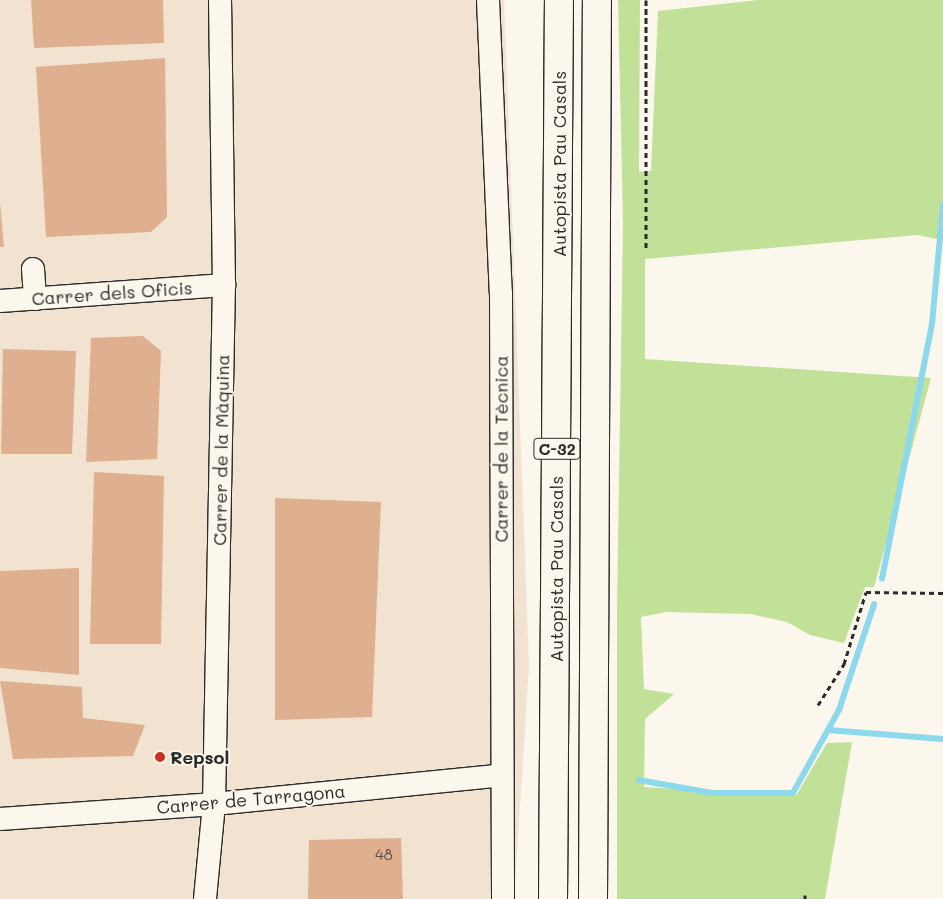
<!DOCTYPE html>
<html>
<head>
<meta charset="utf-8">
<style>
  body { margin:0 }
  #map { position:relative; width:943px; height:899px; overflow:hidden; background:#fbf7ec; font-family:Mali,sans-serif }
  div>[style] { position:absolute }
  .built>* { inset:0; background:#f2e2d0 }
  .green>* { inset:0; background:#c1e199 }
  .stream>* { height:5.5px; margin:-2.75px; padding:0 2.75px; transform-origin:2.75px; border-radius:2.75px; background:#8cd8ec }
  .building>* { inset:0; background:#deb08f }
  .path>* { height:3px; margin-top:-1.5px; transform-origin:0; background:repeating-linear-gradient(90deg,#2b2b2b 0 5px,transparent 0 9px) }
  .roads { filter:drop-shadow(1px 0 #2b2b2b) drop-shadow(-1px 0 #2b2b2b) drop-shadow(0 1px #2b2b2b) drop-shadow(0 -1px #2b2b2b) }
  .minor>* { height:22px; margin:-11px; padding:0 11px; transform-origin:11px; border-radius:11px; background:#fbf7ec }
  .highway>* { height:28px; margin:-14px; padding:0 14px; transform-origin:14px; border-radius:14px; background:#fbf7ec }
  .dots>* { width:14px; height:14px; translate:-50% -50%; box-sizing:border-box; border:2px solid #fbf7ec; border-radius:50% }
  span { translate:-50% -50%; white-space:nowrap; text-align:center; line-height:1.15; -webkit-text-stroke:4px #fbf7ec; paint-order:stroke }
  .number-label { font-size:15px; color:#584c44 }
  .number-label span { -webkit-text-stroke-width:0 }
  .shield-label span { padding:1px 4px; background:#fbf7ec; border:1px solid; border-radius:4px; -webkit-text-stroke-width:0 }
  .shield-label { font-size:16px; color:#2b2b2b; font-weight:700 }
  .street-label { font-size:18px; color:#2b2b2b }
  .poi-label { font-size:18px; color:#2b2b2b; font-weight:700 }
  .left { translate:0 -50%; text-align:left }
</style>
</head>
<body>
<div id="map">
  <div class="built">
    <i style="clip-path:polygon(0 0,504px 0,529px 666px,514px 899px,0 899px)"></i>
  </div>
  <div class="green">
    <i style="clip-path:polygon(618px 0,640px 0,639px 172px,651px 171px,658px 11px,758px 0,943px 0,943px 240px,917px 235px,645px 259px,645px 359px,931px 378px,874px 587px,865px 587px,844px 643px,810px 635px,787px 622px,751px 614px,666px 612px,641px 617px,644px 689px,674px 694px,645px 719px,644px 787px,796px 796px,827px 743px,852px 742px,825px 899px,617px 899px,617px 610px,623px 222px)"></i>
  </div>
  <div class="stream">
    <i style="left:882px;top:579px;width:260px;rotate:-78.9deg"></i>
    <i style="left:932px;top:324px;width:120px;rotate:-84.7deg"></i>
    <i style="left:828px;top:730px;width:115px;rotate:4.5deg"></i>
    <i style="left:639px;top:780px;width:74px;rotate:10.1deg"></i>
    <i style="left:712px;top:793px;width:81px"></i>
    <i style="left:793px;top:793px;width:95px;rotate:-61deg"></i>
    <i style="left:839px;top:710px;width:111px;rotate:-71.6deg"></i>
  </div>
  <div class="building">
    <i style="clip-path:polygon(31px 0,163px 0,164px 43px,34px 48px)"></i>
    <i style="clip-path:polygon(165px 58px,167px 217px,151px 232px,46px 237px,36px 67px)"></i>
    <i style="clip-path:polygon(0 202px,4px 247px,0 247px)"></i>
    <i style="clip-path:polygon(143px 336px,161px 351px,157px 459px,86px 462px,91px 338px)"></i>
    <i style="clip-path:polygon(3px 349px,76px 351px,72px 454px,1px 454px)"></i>
    <i style="clip-path:polygon(94px 472px,164px 476px,161px 644px,90px 644px)"></i>
    <i style="clip-path:polygon(275px 498px,381px 502px,372px 717px,275px 720px)"></i>
    <i style="clip-path:polygon(79px 568px,79px 675px,0 668px,0 571px)"></i>
    <i style="clip-path:polygon(0 681px,82px 687px,83px 718px,145px 725px,133px 756px,13px 759px)"></i>
    <i style="clip-path:polygon(401px 838px,403px 899px,308px 899px,309px 840px)"></i>
  </div>
  <div class="path">
    <i style="left:646px;top:248px;width:248px;rotate:-90deg"></i>
    <i style="left:818px;top:705px;width:49px;rotate:-57.6deg"></i>
    <i style="left:844px;top:664px;width:75px;rotate:-73deg"></i>
    <i style="left:866px;top:592px;width:77px;rotate:0.7deg"></i>
    <i style="left:805px;top:899px;width:4px;rotate:-90deg"></i>
  </div>
  <div class="roads">
    <div class="minor">
      <i style="left:488px;top:0;width:293px;rotate:87.5deg"></i>
      <i style="left:501px;top:293px;width:606px;rotate:89.81deg"></i>
      <i style="left:33px;top:269px;width:30px;rotate:86deg"></i>
      <i style="left:0;top:301px;width:225px;rotate:-4.1deg"></i>
      <i style="left:0;top:819px;width:215px;rotate:-4deg"></i>
      <i style="left:214px;top:804px;width:289px;rotate:-5.7deg"></i>
      <i style="left:205px;top:899px;width:95px;rotate:-84.6deg"></i>
      <i style="left:214px;top:804px;width:519px;rotate:-88.9deg"></i>
      <i style="left:224px;top:285px;width:285px;rotate:-90.8deg"></i>
    </div>
    <div class="highway">
      <i style="left:553px;top:899px;width:899px;rotate:-89.62deg"></i>
      <i style="left:593px;top:899px;width:899px;rotate:-89.75deg"></i>
    </div>
  </div>
  <div class="dots">
    <i style="left:160px;top:757px;background:#c8321e"></i>
  </div>
  <div class="number-label">
    <span style="left:384px;top:855px">48</span>
  </div>
  <div class="shield-label">
    <span style="left:557px;top:449px">C-32</span>
  </div>
  <div class="street-label">
    <span style="left:559px;top:164px;rotate:-90deg">Autopista Pau Casals</span>
    <span style="left:112px;top:293px;rotate:-4deg">Carrer dels Oficis</span>
    <span style="left:501px;top:449px;rotate:-90deg">Carrer de la Tècnica</span>
    <span style="left:221px;top:450px;rotate:-89deg">Carrer de la Màquina</span>
    <span style="left:556px;top:569px;rotate:-90deg">Autopista Pau Casals</span>
    <span style="left:251px;top:799px;rotate:-5deg">Carrer de Tarragona</span>
  </div>
  <div class="poi-label">
    <span class="left" style="left:170px;top:757px">Repsol</span>
  </div>
</div>
</body>
</html>
